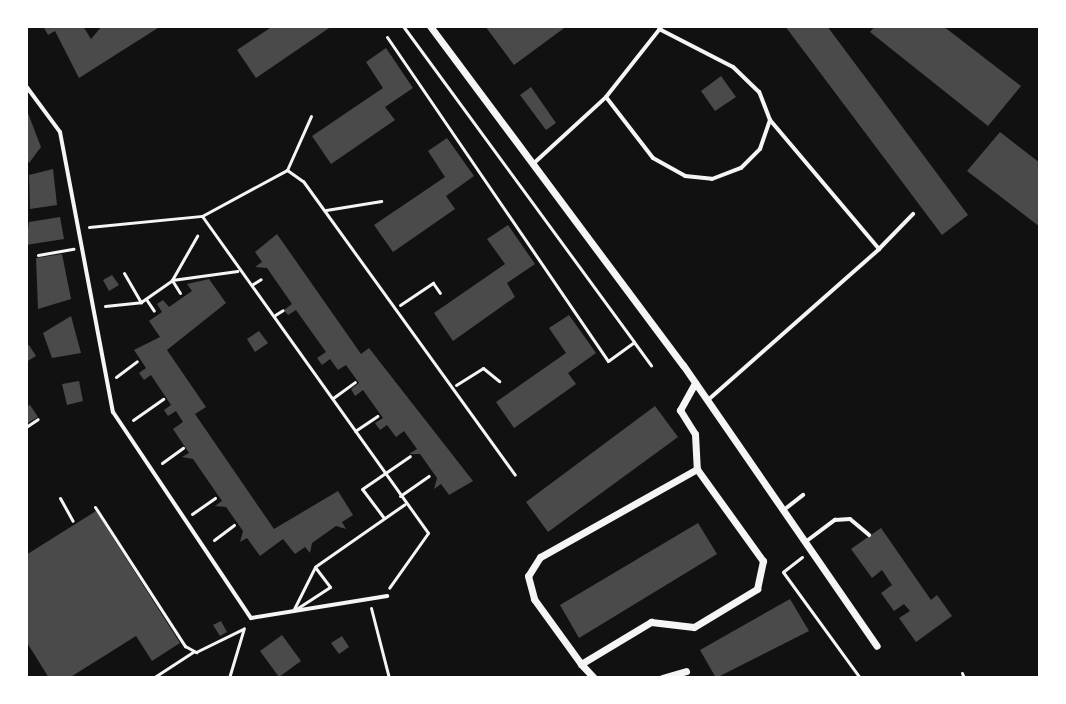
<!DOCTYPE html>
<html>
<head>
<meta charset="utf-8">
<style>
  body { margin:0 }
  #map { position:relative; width:1066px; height:704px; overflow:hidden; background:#111; font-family:"Roboto Condensed",sans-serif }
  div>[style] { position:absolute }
  .building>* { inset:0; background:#4a4a4a }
  .path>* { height:3px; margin:-1.5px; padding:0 1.5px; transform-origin:1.5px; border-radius:1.5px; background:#f5f5f5 }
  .service>* { height:4px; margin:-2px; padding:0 2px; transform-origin:2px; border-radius:2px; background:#f5f5f5 }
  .minor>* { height:7px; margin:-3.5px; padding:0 3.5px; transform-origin:3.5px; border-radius:3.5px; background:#f5f5f5 }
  span { translate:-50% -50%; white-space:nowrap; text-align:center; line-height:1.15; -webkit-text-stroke:6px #fff; paint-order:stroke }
  .frame { position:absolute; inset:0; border:28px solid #fff; pointer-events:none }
</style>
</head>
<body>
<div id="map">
  <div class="building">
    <i style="clip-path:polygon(43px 26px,83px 26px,91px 39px,102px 26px,161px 26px,79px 78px,55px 31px,48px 35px)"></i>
    <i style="clip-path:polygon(273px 26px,332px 26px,256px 78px,237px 50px)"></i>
    <i style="clip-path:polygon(485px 26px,567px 26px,514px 65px)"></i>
    <i style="clip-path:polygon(785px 26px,827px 26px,968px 215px,942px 235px)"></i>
    <i style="clip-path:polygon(875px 26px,943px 26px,1021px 86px,988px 126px,870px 32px)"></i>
    <i style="clip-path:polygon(386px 48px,413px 88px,385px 107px,395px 120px,331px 164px,312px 136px,383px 88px,366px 62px)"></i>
    <i style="clip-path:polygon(721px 76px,736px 97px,715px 111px,701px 91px)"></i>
    <i style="clip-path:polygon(531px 87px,556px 123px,546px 130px,520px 95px)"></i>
    <i style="clip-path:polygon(26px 108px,41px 147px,29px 163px,26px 158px)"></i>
    <i style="clip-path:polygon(1000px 132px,1040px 163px,1040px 227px,967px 171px)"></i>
    <i style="clip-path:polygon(447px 138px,474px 176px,446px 196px,455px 209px,393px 252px,374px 225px,445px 177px,428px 151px)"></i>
    <i style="clip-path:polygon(53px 169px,57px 205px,30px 209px,29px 175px)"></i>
    <i style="clip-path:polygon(60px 217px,64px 239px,26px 245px,29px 222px)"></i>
    <i style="clip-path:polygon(508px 225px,535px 264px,507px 283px,515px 297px,453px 341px,434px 313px,505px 264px,487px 239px)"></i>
    <i style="clip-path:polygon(277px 234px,361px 354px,369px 348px,473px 481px,449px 495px,441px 484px,434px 489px,437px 478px,420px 454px,409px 454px,417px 449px,404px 431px,396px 437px,387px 425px,380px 430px,375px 423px,383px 418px,363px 390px,355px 396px,351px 389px,359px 383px,346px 365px,338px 370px,330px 359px,322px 365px,317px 358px,326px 352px,296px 310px,288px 315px,284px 310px,292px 304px,267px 268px,255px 267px,262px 262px,255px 252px)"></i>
    <i style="clip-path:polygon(62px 254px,71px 299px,38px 309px,36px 258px)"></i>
    <i style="clip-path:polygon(112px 275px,119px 285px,109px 291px,103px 280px)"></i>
    <i style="clip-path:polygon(209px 279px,226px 303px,167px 350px,206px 407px,195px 414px,274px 529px,338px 491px,353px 515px,342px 522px,346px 529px,336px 526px,312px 543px,310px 553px,305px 547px,295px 554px,283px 539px,260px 556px,247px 538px,240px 542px,243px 531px,226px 507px,215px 506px,222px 501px,193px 459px,182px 457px,189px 453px,173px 429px,183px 422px,176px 411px,168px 416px,164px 410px,171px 405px,151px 375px,144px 380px,139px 373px,146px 368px,134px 350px,160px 337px,149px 321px,162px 312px,157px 304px,163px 300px,169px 307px,192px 291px,187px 284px)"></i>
    <i style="clip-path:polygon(569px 315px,596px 353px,568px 373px,576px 384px,514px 428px,496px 402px,566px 353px,549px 328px)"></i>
    <i style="clip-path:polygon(71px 316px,81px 353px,52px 358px,43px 333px)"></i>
    <i style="clip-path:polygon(259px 331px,268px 343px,255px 352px,247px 339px)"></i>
    <i style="clip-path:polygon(29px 345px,36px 356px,26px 362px,26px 346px)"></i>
    <i style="clip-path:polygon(79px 381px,83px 401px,67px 405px,62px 384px)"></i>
    <i style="clip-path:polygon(30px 405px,38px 417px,26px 424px,26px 407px)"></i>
    <i style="clip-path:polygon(655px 406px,678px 437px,548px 532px,526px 502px)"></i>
    <i style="clip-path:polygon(96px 511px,180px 643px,152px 661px,136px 636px,69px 678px,49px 678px,26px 641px,26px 555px)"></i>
    <i style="clip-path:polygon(698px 523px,717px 554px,579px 638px,560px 605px)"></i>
    <i style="clip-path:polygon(881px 528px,931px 600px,937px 595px,952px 616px,916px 642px,899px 618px,910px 611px,904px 604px,894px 611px,881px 593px,892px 585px,882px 570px,872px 578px,851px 549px)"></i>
    <i style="clip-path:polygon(790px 599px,809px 631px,716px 678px,700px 650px)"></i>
    <i style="clip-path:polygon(221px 621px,227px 632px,220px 636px,213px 625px)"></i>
    <i style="clip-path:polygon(282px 635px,301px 661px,279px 677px,260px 651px)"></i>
    <i style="clip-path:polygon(342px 636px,349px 647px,339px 654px,331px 643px)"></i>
  </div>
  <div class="path">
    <i style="left:403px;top:26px;width:391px;rotate:53.8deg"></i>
    <i style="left:387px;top:37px;width:392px;rotate:55.7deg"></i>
    <i style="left:608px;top:361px;width:32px;rotate:-36deg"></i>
    <i style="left:634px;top:342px;width:29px;rotate:54deg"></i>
    <i style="left:287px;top:170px;width:59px;rotate:-66deg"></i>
    <i style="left:326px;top:210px;width:56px;rotate:-9.3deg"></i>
    <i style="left:202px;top:216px;width:97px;rotate:-28.4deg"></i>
    <i style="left:287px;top:170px;width:19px;rotate:35deg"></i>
    <i style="left:303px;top:181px;width:362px;rotate:54.2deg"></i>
    <i style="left:89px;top:227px;width:114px;rotate:-5.6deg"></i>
    <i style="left:202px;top:216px;width:389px;rotate:54.5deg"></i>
    <i style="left:428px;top:533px;width:67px;rotate:125.3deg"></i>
    <i style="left:38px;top:255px;width:36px;rotate:-10deg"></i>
    <i style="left:124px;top:273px;width:34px;rotate:60deg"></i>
    <i style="left:253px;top:284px;width:9px;rotate:-32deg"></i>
    <i style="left:180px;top:293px;width:15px;rotate:-122deg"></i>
    <i style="left:172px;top:280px;width:51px;rotate:-60.4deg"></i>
    <i style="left:146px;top:299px;width:14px;rotate:56deg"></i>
    <i style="left:400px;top:305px;width:40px;rotate:-34deg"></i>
    <i style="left:433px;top:283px;width:12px;rotate:55deg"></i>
    <i style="left:105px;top:306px;width:36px;rotate:-6deg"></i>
    <i style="left:141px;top:302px;width:38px;rotate:-35deg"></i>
    <i style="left:172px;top:280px;width:66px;rotate:-7.9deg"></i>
    <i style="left:275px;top:315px;width:9px;rotate:-32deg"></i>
    <i style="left:116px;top:377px;width:26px;rotate:-37deg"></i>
    <i style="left:456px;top:385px;width:32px;rotate:-32deg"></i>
    <i style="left:483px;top:368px;width:21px;rotate:39deg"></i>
    <i style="left:333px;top:398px;width:27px;rotate:-36deg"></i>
    <i style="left:133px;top:420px;width:37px;rotate:-35deg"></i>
    <i style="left:26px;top:427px;width:14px;rotate:-34deg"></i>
    <i style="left:355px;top:431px;width:27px;rotate:-34deg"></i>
    <i style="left:162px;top:463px;width:26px;rotate:-36deg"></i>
    <i style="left:400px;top:496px;width:35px;rotate:-35deg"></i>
    <i style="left:60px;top:498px;width:26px;rotate:61deg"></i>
    <i style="left:95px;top:507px;width:166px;rotate:57.1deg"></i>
    <i style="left:185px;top:646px;width:13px;rotate:29deg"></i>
    <i style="left:196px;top:652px;width:52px;rotate:-26.1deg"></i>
    <i style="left:192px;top:514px;width:28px;rotate:-35deg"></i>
    <i style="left:384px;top:518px;width:36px;rotate:-127deg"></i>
    <i style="left:362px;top:489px;width:58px;rotate:-34.5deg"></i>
    <i style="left:214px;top:540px;width:25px;rotate:-37deg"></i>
    <i style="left:802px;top:557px;width:24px;rotate:142deg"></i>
    <i style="left:783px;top:572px;width:131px;rotate:54deg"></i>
    <i style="left:316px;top:566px;width:108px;rotate:-34.9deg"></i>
    <i style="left:315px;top:567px;width:25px;rotate:53deg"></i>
    <i style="left:330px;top:587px;width:44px;rotate:147deg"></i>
    <i style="left:293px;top:611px;width:49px;rotate:-63.4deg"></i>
    <i style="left:371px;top:608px;width:72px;rotate:75.6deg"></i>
    <i style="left:962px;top:673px;width:5px;rotate:68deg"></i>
    <i style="left:153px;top:678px;width:48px;rotate:-33deg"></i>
    <i style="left:229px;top:678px;width:52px;rotate:-73.3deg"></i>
  </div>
  <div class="service">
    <i style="left:26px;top:86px;width:57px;rotate:53.5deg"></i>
    <i style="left:60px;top:132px;width:285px;rotate:79.3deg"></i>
    <i style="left:113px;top:412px;width:248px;rotate:56.2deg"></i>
    <i style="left:251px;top:618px;width:138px;rotate:-9.2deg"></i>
    <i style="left:606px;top:97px;width:77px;rotate:52.4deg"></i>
    <i style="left:653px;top:158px;width:37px;rotate:29deg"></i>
    <i style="left:685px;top:176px;width:27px;rotate:6deg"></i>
    <i style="left:712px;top:179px;width:31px;rotate:-21deg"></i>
    <i style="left:741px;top:168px;width:27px;rotate:-45deg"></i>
    <i style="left:760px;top:149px;width:31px;rotate:-71deg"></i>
    <i style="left:770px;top:120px;width:30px;rotate:-111deg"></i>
    <i style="left:759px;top:92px;width:36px;rotate:-136deg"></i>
    <i style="left:733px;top:67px;width:83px;rotate:-152.8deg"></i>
    <i style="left:770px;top:120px;width:169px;rotate:49.8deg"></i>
    <i style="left:879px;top:249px;width:49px;rotate:-45.8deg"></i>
    <i style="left:533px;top:164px;width:99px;rotate:-42.5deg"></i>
    <i style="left:606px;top:97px;width:90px;rotate:-51.7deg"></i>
    <i style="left:708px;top:400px;width:228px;rotate:-41.4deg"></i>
    <i style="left:785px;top:509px;width:23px;rotate:-38deg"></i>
    <i style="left:808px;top:540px;width:34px;rotate:-37deg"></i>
    <i style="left:835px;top:520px;width:15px;rotate:-4deg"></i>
    <i style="left:850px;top:519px;width:25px;rotate:40deg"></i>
  </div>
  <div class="minor">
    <i style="left:430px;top:26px;width:423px;rotate:53.3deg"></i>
    <i style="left:683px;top:365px;width:341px;rotate:55.4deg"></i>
    <i style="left:695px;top:383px;width:31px;rotate:119deg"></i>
    <i style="left:680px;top:410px;width:28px;rotate:58deg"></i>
    <i style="left:695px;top:434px;width:35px;rotate:87deg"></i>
    <i style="left:697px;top:469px;width:180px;rotate:150.7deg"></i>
    <i style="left:540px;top:557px;width:22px;rotate:122deg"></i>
    <i style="left:528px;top:576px;width:24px;rotate:75deg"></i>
    <i style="left:534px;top:599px;width:80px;rotate:54.1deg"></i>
    <i style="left:581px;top:664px;width:82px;rotate:-31deg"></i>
    <i style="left:651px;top:622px;width:43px;rotate:6.6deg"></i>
    <i style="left:694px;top:627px;width:74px;rotate:-31.1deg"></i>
    <i style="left:757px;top:589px;width:29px;rotate:-78deg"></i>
    <i style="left:763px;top:561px;width:113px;rotate:-125.7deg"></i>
    <i style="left:581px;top:664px;width:19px;rotate:47deg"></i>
    <i style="left:662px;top:678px;width:25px;rotate:-16deg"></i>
  </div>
  <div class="frame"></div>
</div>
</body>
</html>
